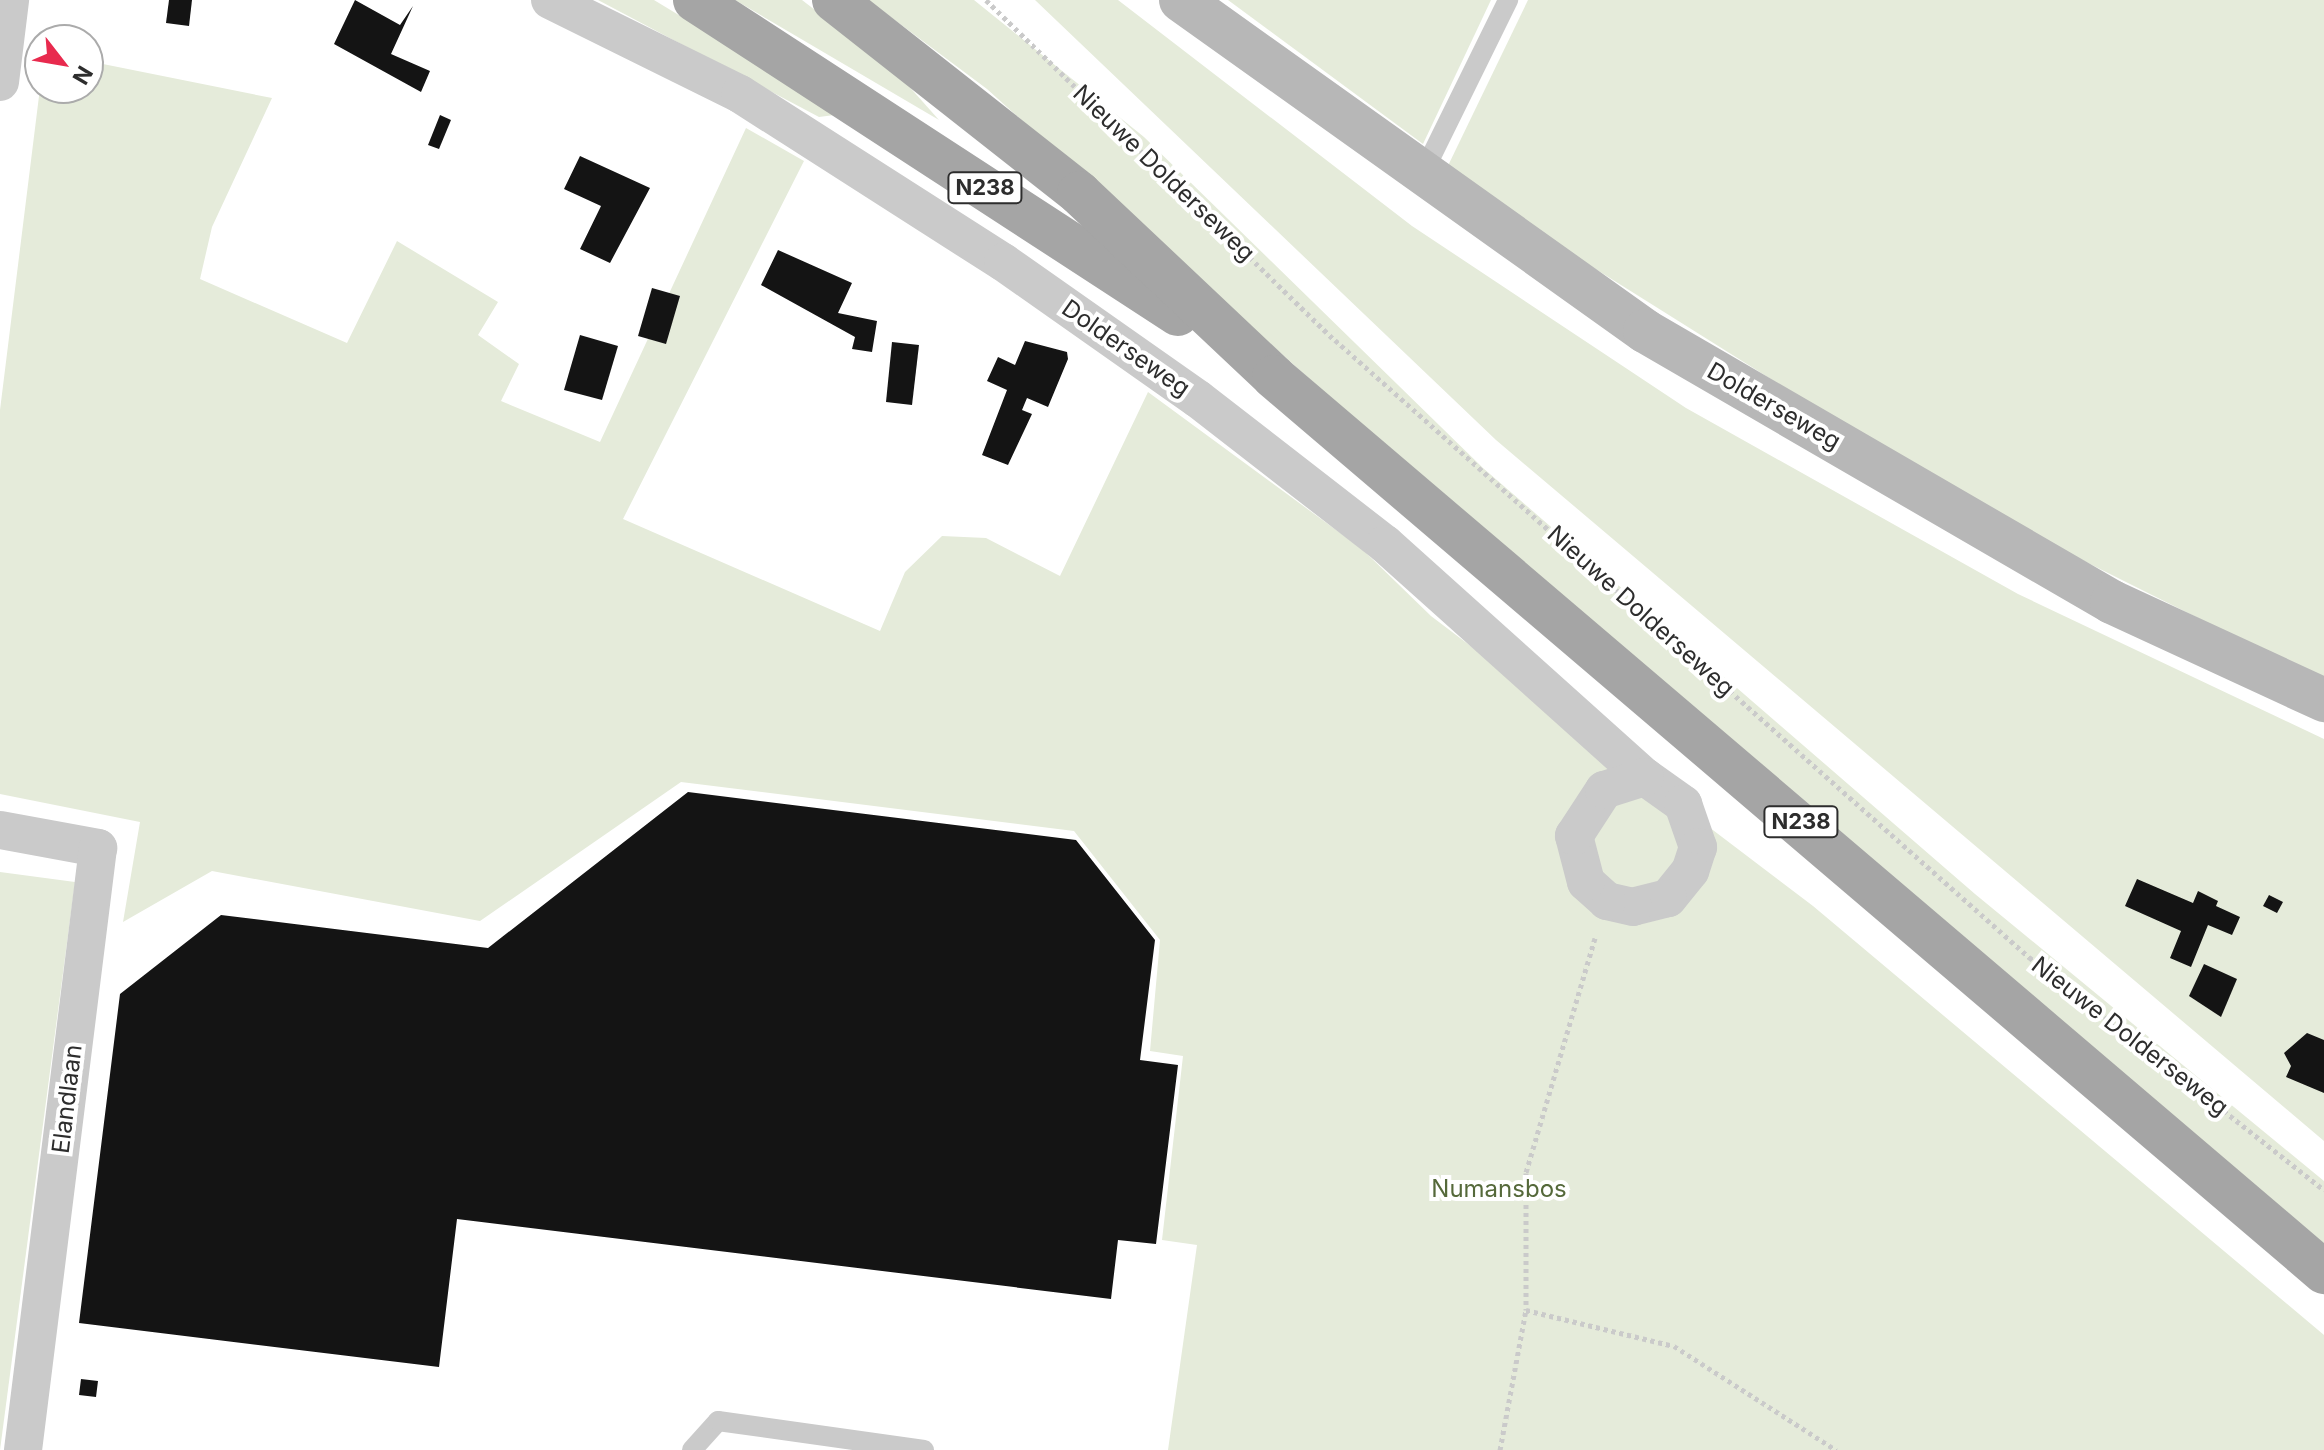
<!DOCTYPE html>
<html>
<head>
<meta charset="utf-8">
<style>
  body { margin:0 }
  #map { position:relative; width:2324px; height:1450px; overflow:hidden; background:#fff; font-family:Inter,sans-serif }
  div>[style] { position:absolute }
  .green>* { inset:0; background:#e5ebda }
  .building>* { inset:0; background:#141414 }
  .path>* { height:5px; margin-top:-2.5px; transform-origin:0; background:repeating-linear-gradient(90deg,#cacaca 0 4px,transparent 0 8px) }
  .lane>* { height:20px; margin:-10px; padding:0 10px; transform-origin:10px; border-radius:10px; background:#cacaca }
  .street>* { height:38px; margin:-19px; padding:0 19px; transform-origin:19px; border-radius:19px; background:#cacaca }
  .secondary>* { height:44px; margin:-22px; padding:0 22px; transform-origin:22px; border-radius:22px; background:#b7b7b7 }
  .primary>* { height:44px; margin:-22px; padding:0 22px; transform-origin:22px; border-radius:22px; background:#a5a5a5 }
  span { translate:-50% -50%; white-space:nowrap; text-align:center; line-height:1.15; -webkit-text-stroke:8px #fff; paint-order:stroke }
  .shield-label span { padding:2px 6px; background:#fff; border:2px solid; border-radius:6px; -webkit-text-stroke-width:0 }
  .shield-label { font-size:22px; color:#2d2d2d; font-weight:700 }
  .street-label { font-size:24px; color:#2d2d2d }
  .park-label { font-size:24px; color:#55693a }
  .north { position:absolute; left:24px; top:24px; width:80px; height:80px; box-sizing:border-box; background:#fff; border:2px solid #ababab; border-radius:50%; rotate:121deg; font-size:22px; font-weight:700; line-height:32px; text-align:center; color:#2d2d2d }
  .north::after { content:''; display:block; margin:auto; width:28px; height:36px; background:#e82a4e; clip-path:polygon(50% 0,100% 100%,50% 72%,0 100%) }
</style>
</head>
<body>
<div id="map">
  <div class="green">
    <i style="clip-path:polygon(598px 0,654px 0,842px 114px,819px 117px)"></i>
    <i style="clip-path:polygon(735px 0,802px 0,898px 74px,939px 120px)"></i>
    <i style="clip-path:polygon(868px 0,974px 0,1144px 137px,1483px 468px,1975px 894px,2324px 1181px,2324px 1247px,1444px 500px,987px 89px)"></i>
    <i style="clip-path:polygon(1035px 0,1118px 0,1412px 226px,1686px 408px,2018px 594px,2324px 739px,2324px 1141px,1496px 440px)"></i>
    <i style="clip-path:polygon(1228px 0,1491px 0,1423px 144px)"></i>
    <i style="clip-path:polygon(1528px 0,2324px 0,2324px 681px,1972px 505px,1444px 174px)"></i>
    <i style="clip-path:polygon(88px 61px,272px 98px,212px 227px,200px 279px,347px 343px,397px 241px,498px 302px,478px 335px,519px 364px,501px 401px,600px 442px,746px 128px,804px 161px,623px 519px,880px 631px,905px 572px,942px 536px,986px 538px,1060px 576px,1148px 392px,1362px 549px,1431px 616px,1813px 906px,2324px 1335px,2324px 1450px,1168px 1450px,1197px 1245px,1162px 1240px,1183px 1056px,1150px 1051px,1160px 940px,1074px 831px,681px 782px,480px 921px,212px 871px,123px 922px,140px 822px,0 794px,0 410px,40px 88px,88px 88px)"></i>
    <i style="clip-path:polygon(0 872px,75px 882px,0 1450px)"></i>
  </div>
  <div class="building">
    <i style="clip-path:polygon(169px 0,192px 0,189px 26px,166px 23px)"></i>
    <i style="clip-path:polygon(355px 0,400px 25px,413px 6px,391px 54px,430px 71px,421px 92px,334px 44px)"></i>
    <i style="clip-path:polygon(440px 115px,451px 120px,439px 149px,428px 145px)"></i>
    <i style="clip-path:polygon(580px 156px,650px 188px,610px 263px,580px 249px,601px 206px,564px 189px)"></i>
    <i style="clip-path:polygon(778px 250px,852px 283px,838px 313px,877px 321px,872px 352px,852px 349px,855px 337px,761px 285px)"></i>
    <i style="clip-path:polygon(652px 288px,680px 296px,666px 344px,638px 336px)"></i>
    <i style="clip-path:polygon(580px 335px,618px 346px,602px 400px,564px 390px)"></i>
    <i style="clip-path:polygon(1025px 341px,1067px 352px,1068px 359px,1048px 407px,1027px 398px,1022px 410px,1032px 414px,1008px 465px,982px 455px,1007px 390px,987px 381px,998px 357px,1015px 365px)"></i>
    <i style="clip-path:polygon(892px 342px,919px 345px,912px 405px,886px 402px)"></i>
    <i style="clip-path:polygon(688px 792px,1076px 840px,1155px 940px,1140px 1060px,1178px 1065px,1156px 1244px,1118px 1240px,1111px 1299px,457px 1219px,439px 1367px,79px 1323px,120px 994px,221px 915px,488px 948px)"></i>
    <i style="clip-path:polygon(2137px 879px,2193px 903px,2198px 891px,2218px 901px,2216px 906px,2240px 917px,2232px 935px,2208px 925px,2191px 967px,2170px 958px,2181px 931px,2125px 906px)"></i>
    <i style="clip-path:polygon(2269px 895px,2283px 902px,2277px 913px,2263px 906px)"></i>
    <i style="clip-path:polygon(2204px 964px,2237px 979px,2221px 1017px,2189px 996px)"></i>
    <i style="clip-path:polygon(2307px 1033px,2324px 1040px,2324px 1093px,2286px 1077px,2291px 1066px,2284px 1053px)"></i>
    <i style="clip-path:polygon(81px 1379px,98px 1381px,96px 1397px,79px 1395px)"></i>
  </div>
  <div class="path">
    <i style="left:986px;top:0;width:487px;rotate:44.3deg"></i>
    <i style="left:1335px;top:340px;width:929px;rotate:41.64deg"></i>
    <i style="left:2029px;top:957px;width:376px;rotate:38.3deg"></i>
    <i style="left:1595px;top:938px;width:245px;rotate:106.4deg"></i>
    <i style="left:1526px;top:1173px;width:137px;rotate:90deg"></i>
    <i style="left:1526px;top:1310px;width:152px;rotate:13.7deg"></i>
    <i style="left:1674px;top:1346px;width:193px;rotate:32.7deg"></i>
    <i style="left:1500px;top:1450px;width:142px;rotate:-79.5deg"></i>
  </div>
  <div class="lane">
    <i style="left:1423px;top:173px;width:193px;rotate:-63.8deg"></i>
    <i style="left:692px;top:1450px;width:39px;rotate:-48deg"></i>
    <i style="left:718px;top:1421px;width:208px;rotate:8deg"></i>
  </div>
  <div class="street">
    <i style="left:550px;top:0;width:212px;rotate:26.3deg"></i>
    <i style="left:740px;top:94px;width:312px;rotate:32.6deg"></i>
    <i style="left:1003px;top:262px;width:238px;rotate:35.1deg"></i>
    <i style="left:1198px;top:399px;width:237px;rotate:37.8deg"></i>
    <i style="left:1385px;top:544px;width:349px;rotate:41.9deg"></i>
    <i style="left:1645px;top:777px;width:47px;rotate:35.4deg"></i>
    <i style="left:1683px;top:804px;width:46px;rotate:70.8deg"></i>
    <i style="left:1698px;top:847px;width:25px;rotate:108deg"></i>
    <i style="left:1690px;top:871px;width:35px;rotate:129deg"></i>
    <i style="left:1668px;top:898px;width:36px;rotate:166deg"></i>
    <i style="left:1633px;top:907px;width:27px;rotate:-167deg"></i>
    <i style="left:1607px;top:901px;width:28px;rotate:-138deg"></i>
    <i style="left:1586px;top:882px;width:48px;rotate:-104.6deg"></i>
    <i style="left:1574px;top:836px;width:55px;rotate:-56.9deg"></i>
    <i style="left:1604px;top:790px;width:43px;rotate:-17.6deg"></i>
    <i style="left:0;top:82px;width:83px;rotate:-83deg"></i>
    <i style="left:0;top:830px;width:100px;rotate:10.4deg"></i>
    <i style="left:98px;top:848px;width:607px;rotate:97.1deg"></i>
  </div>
  <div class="secondary">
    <i style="left:1181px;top:0;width:570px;rotate:35.5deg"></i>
    <i style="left:1645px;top:331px;width:540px;rotate:30.13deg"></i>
    <i style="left:2112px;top:602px;width:234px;rotate:24.8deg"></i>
  </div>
  <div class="primary">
    <i style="left:695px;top:0;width:576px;rotate:33.03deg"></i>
    <i style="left:834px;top:0;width:312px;rotate:38.2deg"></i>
    <i style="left:1079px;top:193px;width:268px;rotate:43.3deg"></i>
    <i style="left:1274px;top:377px;width:1380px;rotate:40.44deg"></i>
  </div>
  <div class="shield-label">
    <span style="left:985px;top:188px">N238</span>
    <span style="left:1801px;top:822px">N238</span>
  </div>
  <div class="street-label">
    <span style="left:1164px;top:173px;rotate:44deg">Nieuwe Dolderseweg</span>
    <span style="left:1126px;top:348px;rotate:35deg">Dolderseweg</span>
    <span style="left:1774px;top:406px;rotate:30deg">Dolderseweg</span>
    <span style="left:1641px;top:611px;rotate:42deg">Nieuwe Dolderseweg</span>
    <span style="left:2130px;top:1036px;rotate:38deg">Nieuwe Dolderseweg</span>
    <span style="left:67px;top:1099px;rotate:-83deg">Elandlaan</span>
  </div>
  <div class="park-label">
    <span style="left:1499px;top:1189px">Numansbos</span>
  </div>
  <div class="north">N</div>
</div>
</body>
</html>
